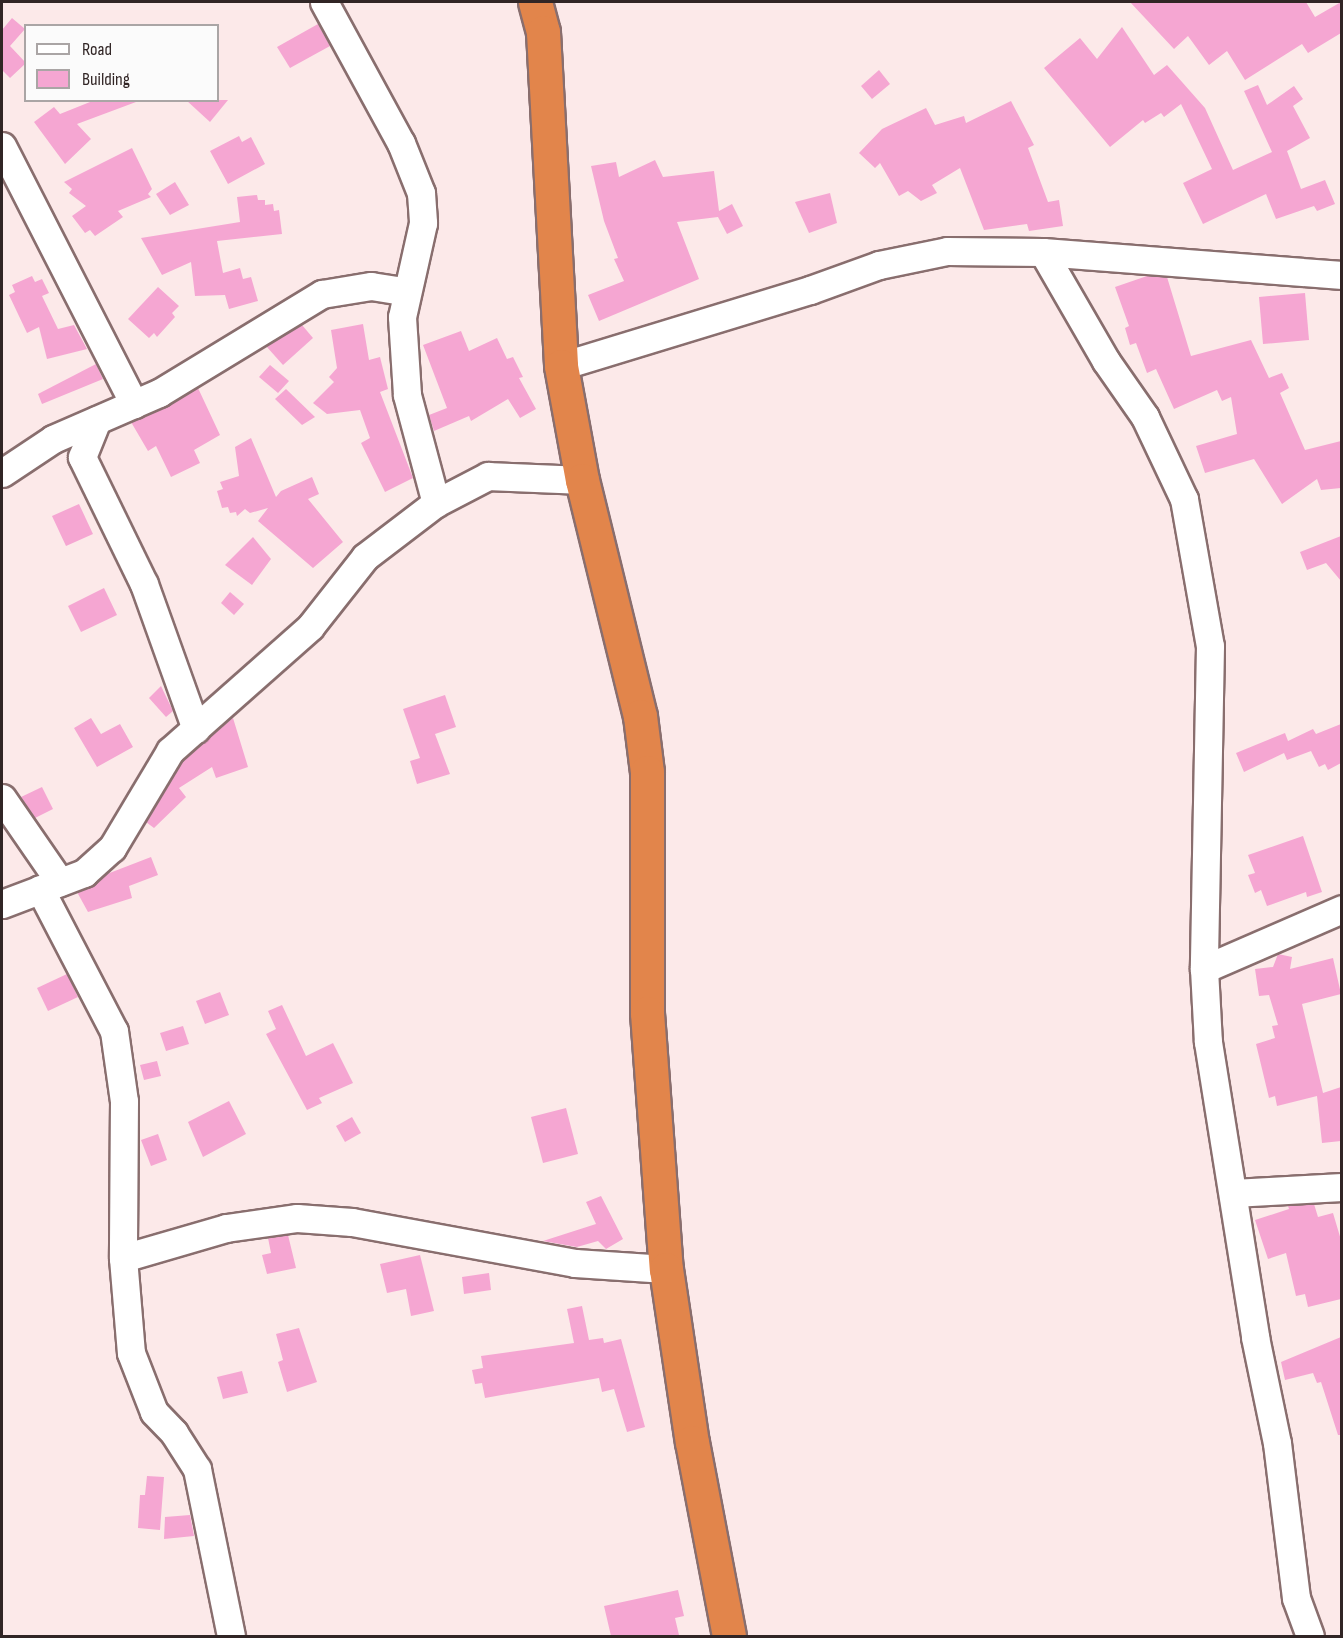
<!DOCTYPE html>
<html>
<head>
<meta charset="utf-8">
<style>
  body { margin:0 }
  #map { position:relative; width:1343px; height:1638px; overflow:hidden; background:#fce9e9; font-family:"Sofia Sans Condensed",sans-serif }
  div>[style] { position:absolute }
  .building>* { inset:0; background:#f5a6d2 }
  .roads { filter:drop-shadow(2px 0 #896e6e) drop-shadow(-2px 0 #896e6e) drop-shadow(0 2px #896e6e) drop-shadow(0 -2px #896e6e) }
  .minor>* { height:27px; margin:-13.5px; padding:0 13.5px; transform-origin:13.5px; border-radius:13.5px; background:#fff }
  .highway>* { height:33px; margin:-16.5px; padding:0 16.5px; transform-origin:16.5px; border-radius:16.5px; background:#e2854b }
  span { translate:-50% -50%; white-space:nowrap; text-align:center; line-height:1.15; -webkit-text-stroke:4.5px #fbfbfb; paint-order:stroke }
  .frame { position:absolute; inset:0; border:3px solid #312525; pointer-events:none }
  .legend { position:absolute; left:24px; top:24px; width:195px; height:78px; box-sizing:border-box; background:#fbfbfb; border:2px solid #aaa5a5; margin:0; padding:8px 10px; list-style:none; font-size:18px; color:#312525 }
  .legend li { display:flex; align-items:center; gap:12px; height:30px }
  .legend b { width:30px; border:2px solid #aaa5a5 }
</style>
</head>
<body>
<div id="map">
  <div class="building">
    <i style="clip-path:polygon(1130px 2px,1306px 2px,1315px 17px,1341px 2px,1341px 33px,1308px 53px,1302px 44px,1245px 80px,1227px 51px,1209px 65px,1188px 36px,1174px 49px)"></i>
    <i style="clip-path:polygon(12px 18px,25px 29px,10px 46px,26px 63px,10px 78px,2px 70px,2px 30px)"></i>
    <i style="clip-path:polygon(318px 24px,330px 46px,290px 68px,277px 47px)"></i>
    <i style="clip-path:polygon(1122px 27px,1154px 75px,1167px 65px,1205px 108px,1233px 170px,1272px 152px,1244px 91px,1258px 85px,1267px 105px,1294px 86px,1303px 99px,1293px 106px,1310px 138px,1287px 151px,1301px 189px,1325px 180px,1335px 204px,1317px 211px,1314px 206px,1276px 219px,1266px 194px,1203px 224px,1183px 183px,1212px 169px,1181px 104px,1164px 117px,1161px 113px,1145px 123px,1143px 120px,1110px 147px,1044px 68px,1080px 38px,1097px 59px)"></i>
    <i style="clip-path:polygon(879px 70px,890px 84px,872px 99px,861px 86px)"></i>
    <i style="clip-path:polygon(95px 100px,136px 102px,77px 124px,91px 139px,65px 164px,34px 122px,54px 107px,60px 114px)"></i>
    <i style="clip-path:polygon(186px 100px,228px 100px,210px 122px)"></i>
    <i style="clip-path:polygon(1011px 101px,1034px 145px,1028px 148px,1048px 202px,1059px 200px,1063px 226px,1029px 231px,1027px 224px,984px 230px,960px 168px,932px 185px,937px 193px,921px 201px,908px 191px,899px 196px,880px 163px,875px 168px,859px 153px,882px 129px,926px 108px,935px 125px,964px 116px,966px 123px)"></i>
    <i style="clip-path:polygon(239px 136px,242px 142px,251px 137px,265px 164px,228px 184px,210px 151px)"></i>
    <i style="clip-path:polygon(132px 148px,152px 189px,148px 194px,151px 197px,118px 211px,123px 217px,95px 236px,90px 230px,85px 233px,72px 216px,86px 206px,69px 193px,72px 189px,64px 182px)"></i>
    <i style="clip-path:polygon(655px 160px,663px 177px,714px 171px,719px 211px,732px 204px,743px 226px,727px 234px,718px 217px,677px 222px,699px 279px,599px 321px,588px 295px,624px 281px,614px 259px,618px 258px,604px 221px,591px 166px,616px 162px,619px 177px)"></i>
    <i style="clip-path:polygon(175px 182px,189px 205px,170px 215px,156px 194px)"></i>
    <i style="clip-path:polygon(830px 193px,837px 223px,809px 233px,795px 202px)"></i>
    <i style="clip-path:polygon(257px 195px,258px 200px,265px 200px,265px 205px,273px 204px,274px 211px,279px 210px,282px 234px,217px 241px,223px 273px,240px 268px,243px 279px,251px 277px,258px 301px,229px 309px,225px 295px,195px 296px,191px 262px,162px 275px,141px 238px,240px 222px,237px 197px)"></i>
    <i style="clip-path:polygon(32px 276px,35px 282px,42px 279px,49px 293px,42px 296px,58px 329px,74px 325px,87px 349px,47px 359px,39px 327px,27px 333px,9px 295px,15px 292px,12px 285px)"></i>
    <i style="clip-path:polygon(1147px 276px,1167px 277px,1191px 356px,1251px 340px,1269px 378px,1282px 373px,1289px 388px,1280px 393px,1305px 450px,1341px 441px,1341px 488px,1321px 490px,1317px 479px,1282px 504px,1254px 459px,1205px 473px,1196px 446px,1237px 434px,1231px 397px,1222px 401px,1217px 390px,1174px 409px,1156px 369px,1147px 373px,1136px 343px,1130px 345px,1125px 328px,1129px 326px,1115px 287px)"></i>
    <i style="clip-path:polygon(158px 287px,179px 306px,172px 313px,175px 317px,157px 337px,154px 333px,149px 338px,128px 319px)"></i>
    <i style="clip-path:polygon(1305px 293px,1309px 340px,1263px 344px,1259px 297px)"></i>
    <i style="clip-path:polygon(363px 324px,369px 360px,380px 357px,388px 389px,380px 392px,413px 478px,385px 492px,361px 443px,370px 438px,360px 410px,327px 414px,313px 403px,334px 382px,329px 377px,337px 368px,331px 330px)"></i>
    <i style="clip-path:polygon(302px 325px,313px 338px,283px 365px,266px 346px)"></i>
    <i style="clip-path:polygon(461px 331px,469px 351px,497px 338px,507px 359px,513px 357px,523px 377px,519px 378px,536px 409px,520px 418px,508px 399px,471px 421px,469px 416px,434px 431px,429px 415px,447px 408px,423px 345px)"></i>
    <i style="clip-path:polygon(96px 364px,103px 379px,42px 404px,38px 394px)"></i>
    <i style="clip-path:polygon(270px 365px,289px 381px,278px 393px,259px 377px)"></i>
    <i style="clip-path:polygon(198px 388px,220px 435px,194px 450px,200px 463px,171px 477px,156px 446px,148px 451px,131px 422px)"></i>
    <i style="clip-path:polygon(286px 389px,315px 417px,302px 425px,275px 399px)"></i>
    <i style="clip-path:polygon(251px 438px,276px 497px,281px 491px,312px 477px,319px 494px,308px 499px,343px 542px,313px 568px,258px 521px,268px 508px,250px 513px,245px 509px,237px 516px,236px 512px,230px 513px,228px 507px,222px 508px,217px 491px,223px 489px,220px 482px,239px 476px,235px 447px)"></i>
    <i style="clip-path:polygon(79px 504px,93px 534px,66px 546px,52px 516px)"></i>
    <i style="clip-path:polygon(1341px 536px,1341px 581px,1326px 563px,1307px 570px,1300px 552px)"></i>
    <i style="clip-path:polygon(253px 537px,271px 559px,252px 585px,225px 565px)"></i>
    <i style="clip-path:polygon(104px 588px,117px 615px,81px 632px,68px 606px)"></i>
    <i style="clip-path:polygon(230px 592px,244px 604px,234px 615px,221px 603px)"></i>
    <i style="clip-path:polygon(161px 686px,173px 711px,166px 717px,149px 698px)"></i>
    <i style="clip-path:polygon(445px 695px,456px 727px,435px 734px,450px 774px,417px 784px,410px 761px,420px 758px,403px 709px)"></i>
    <i style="clip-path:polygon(91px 718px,101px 734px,120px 724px,133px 747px,97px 767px,74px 728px)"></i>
    <i style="clip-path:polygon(233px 718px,248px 767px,216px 778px,212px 767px,179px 788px,186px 797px,154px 828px,146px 822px,182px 761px)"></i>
    <i style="clip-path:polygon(1341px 724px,1341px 763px,1328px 770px,1325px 764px,1319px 767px,1311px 751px,1287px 760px,1284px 753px,1244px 772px,1236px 753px,1285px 733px,1288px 741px,1313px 729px,1316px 734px)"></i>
    <i style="clip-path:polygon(42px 787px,53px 809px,35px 818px,21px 797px)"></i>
    <i style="clip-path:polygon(1303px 836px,1322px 892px,1307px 897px,1306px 892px,1267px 906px,1261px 890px,1255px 893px,1248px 875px,1255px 873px,1248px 855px)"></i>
    <i style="clip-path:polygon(151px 857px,158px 875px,129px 886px,132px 898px,88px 912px,77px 892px,107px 874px)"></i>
    <i style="clip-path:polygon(1278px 954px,1292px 957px,1290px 969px,1333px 958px,1341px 994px,1302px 1004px,1323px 1093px,1341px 1087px,1341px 1141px,1322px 1143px,1317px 1096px,1277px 1106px,1275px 1096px,1269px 1098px,1256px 1044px,1275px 1038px,1272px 1026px,1278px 1025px,1269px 995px,1259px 996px,1255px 969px,1273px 967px)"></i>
    <i style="clip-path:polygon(67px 974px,78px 997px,48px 1011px,37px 988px)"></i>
    <i style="clip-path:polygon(220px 992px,229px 1015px,205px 1024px,196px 1001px)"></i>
    <i style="clip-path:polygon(282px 1005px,306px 1056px,333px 1043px,353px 1083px,319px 1098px,322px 1103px,307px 1110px,266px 1034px,276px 1029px,268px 1011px)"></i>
    <i style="clip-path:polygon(183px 1026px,189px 1044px,166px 1051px,160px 1033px)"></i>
    <i style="clip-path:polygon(157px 1061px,161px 1076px,144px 1080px,140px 1065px)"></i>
    <i style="clip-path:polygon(229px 1101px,246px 1134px,203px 1157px,188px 1122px)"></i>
    <i style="clip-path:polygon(566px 1108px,578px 1154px,543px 1163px,531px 1117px)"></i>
    <i style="clip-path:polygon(352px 1117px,361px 1133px,345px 1142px,336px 1126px)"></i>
    <i style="clip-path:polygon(158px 1134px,167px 1160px,151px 1166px,141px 1140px)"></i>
    <i style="clip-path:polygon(601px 1196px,623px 1239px,606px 1249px,598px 1241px,577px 1247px,543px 1241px,596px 1224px,586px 1202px)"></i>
    <i style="clip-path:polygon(1314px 1204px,1318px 1217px,1333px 1213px,1341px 1240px,1341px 1299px,1308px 1307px,1305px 1294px,1296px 1296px,1286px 1253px,1268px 1259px,1255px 1220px,1289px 1209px,1288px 1206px)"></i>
    <i style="clip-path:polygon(288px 1235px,296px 1268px,267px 1274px,262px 1255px,271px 1253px,268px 1238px)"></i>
    <i style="clip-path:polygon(420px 1255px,434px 1311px,411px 1316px,406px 1289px,387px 1293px,380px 1264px)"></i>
    <i style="clip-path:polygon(489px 1273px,491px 1290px,464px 1294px,462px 1277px)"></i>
    <i style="clip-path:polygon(582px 1306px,589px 1340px,603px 1338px,604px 1343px,621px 1339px,645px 1427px,627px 1432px,614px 1389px,602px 1392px,599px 1378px,485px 1398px,482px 1383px,475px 1384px,472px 1370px,483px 1368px,481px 1356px,574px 1343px,567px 1309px)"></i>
    <i style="clip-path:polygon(299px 1328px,317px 1382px,287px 1392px,278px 1362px,283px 1360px,276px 1334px)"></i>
    <i style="clip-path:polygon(1341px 1337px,1341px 1435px,1338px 1435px,1321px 1382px,1317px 1383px,1313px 1373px,1285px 1380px,1281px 1362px)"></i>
    <i style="clip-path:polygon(242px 1371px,248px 1393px,223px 1399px,217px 1377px)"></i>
    <i style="clip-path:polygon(147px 1476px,164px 1477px,160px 1530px,138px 1528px,140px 1495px,145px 1495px)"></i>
    <i style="clip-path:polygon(190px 1515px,194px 1536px,164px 1539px,165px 1517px)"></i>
    <i style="clip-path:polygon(678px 1590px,684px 1616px,675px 1618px,679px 1635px,611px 1636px,604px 1606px)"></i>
  </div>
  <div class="roads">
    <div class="minor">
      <i style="left:324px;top:2px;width:161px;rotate:61.4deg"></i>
      <i style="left:401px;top:143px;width:54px;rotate:68.2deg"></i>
      <i style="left:421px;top:193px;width:30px;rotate:86deg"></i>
      <i style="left:423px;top:223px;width:96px;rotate:102.6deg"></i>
      <i style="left:402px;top:317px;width:78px;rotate:86.3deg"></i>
      <i style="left:407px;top:395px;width:112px;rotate:75deg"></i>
      <i style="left:2px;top:146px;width:290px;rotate:62.9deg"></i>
      <i style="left:1043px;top:252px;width:126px;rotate:60deg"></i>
      <i style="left:1106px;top:361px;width:68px;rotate:55.1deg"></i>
      <i style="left:1145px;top:417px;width:91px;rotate:64.6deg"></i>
      <i style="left:1184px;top:499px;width:149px;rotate:80deg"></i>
      <i style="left:1210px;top:646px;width:323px;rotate:91.1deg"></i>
      <i style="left:1204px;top:969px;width:73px;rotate:86.9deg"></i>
      <i style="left:1208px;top:1042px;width:299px;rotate:80.9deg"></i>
      <i style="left:1255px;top:1337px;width:108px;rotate:78.3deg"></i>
      <i style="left:1277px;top:1443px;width:156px;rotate:83deg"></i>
      <i style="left:1296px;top:1598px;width:40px;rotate:69.8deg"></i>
      <i style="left:561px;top:366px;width:260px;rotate:-17deg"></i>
      <i style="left:810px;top:290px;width:73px;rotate:-19.9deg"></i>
      <i style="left:879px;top:265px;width:69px;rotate:-11.6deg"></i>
      <i style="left:947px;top:251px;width:96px;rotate:0.6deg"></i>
      <i style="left:1043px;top:252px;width:300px;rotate:4.4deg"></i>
      <i style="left:97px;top:420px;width:40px;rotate:112deg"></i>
      <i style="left:82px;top:457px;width:141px;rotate:64deg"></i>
      <i style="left:144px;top:584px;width:154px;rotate:70.3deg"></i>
      <i style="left:2px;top:473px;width:61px;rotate:-33.7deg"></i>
      <i style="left:53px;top:439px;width:116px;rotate:-23.5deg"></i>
      <i style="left:159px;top:393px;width:191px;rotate:-31.3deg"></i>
      <i style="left:322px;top:294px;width:50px;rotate:-9.3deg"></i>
      <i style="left:371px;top:286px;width:36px;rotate:9deg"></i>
      <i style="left:2px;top:798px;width:102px;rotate:55.4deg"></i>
      <i style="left:40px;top:889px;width:160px;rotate:62.5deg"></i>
      <i style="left:114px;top:1031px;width:71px;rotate:81.9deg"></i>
      <i style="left:124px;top:1101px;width:157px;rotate:90.4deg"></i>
      <i style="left:123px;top:1258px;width:95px;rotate:85.2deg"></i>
      <i style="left:131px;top:1353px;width:63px;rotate:68.7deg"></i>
      <i style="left:154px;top:1412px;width:29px;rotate:46deg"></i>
      <i style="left:174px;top:1433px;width:43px;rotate:57.4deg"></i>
      <i style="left:197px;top:1469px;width:170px;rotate:78.5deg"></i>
      <i style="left:2px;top:904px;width:88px;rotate:-20.7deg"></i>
      <i style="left:84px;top:873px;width:38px;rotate:-42deg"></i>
      <i style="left:112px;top:848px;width:113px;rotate:-59.1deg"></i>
      <i style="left:170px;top:751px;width:187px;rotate:-41.5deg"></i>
      <i style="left:310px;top:627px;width:89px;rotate:-51.8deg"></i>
      <i style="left:365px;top:557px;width:89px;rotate:-37.3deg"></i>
      <i style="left:436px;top:503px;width:59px;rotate:-27.4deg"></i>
      <i style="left:488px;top:476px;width:94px;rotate:2.4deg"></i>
      <i style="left:1204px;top:969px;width:150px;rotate:-23.5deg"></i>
      <i style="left:1233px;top:1193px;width:109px;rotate:-3.2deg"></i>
      <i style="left:123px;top:1258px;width:107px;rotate:-16.2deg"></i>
      <i style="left:226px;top:1228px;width:72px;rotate:-8deg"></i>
      <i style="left:297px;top:1218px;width:55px;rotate:4.2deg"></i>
      <i style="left:352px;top:1222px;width:227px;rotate:10.4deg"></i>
      <i style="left:575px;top:1263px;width:91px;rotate:3.8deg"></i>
    </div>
    <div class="highway">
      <i style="left:535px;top:2px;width:31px;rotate:75deg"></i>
      <i style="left:543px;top:32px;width:334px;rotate:86.9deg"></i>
      <i style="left:561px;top:366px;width:116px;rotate:79.6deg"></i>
      <i style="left:582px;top:480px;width:243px;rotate:76.2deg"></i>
      <i style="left:640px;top:716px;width:56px;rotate:82.9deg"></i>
      <i style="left:647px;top:772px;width:241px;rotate:90deg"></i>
      <i style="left:647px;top:1013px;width:257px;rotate:85.8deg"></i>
      <i style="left:666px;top:1269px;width:175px;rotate:81.5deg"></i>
      <i style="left:692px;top:1442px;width:197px;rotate:79.2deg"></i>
    </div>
  </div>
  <div class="frame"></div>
  <ul class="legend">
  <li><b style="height:8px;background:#fff"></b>Road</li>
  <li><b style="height:16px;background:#f5a6d2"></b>Building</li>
  </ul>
</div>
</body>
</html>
